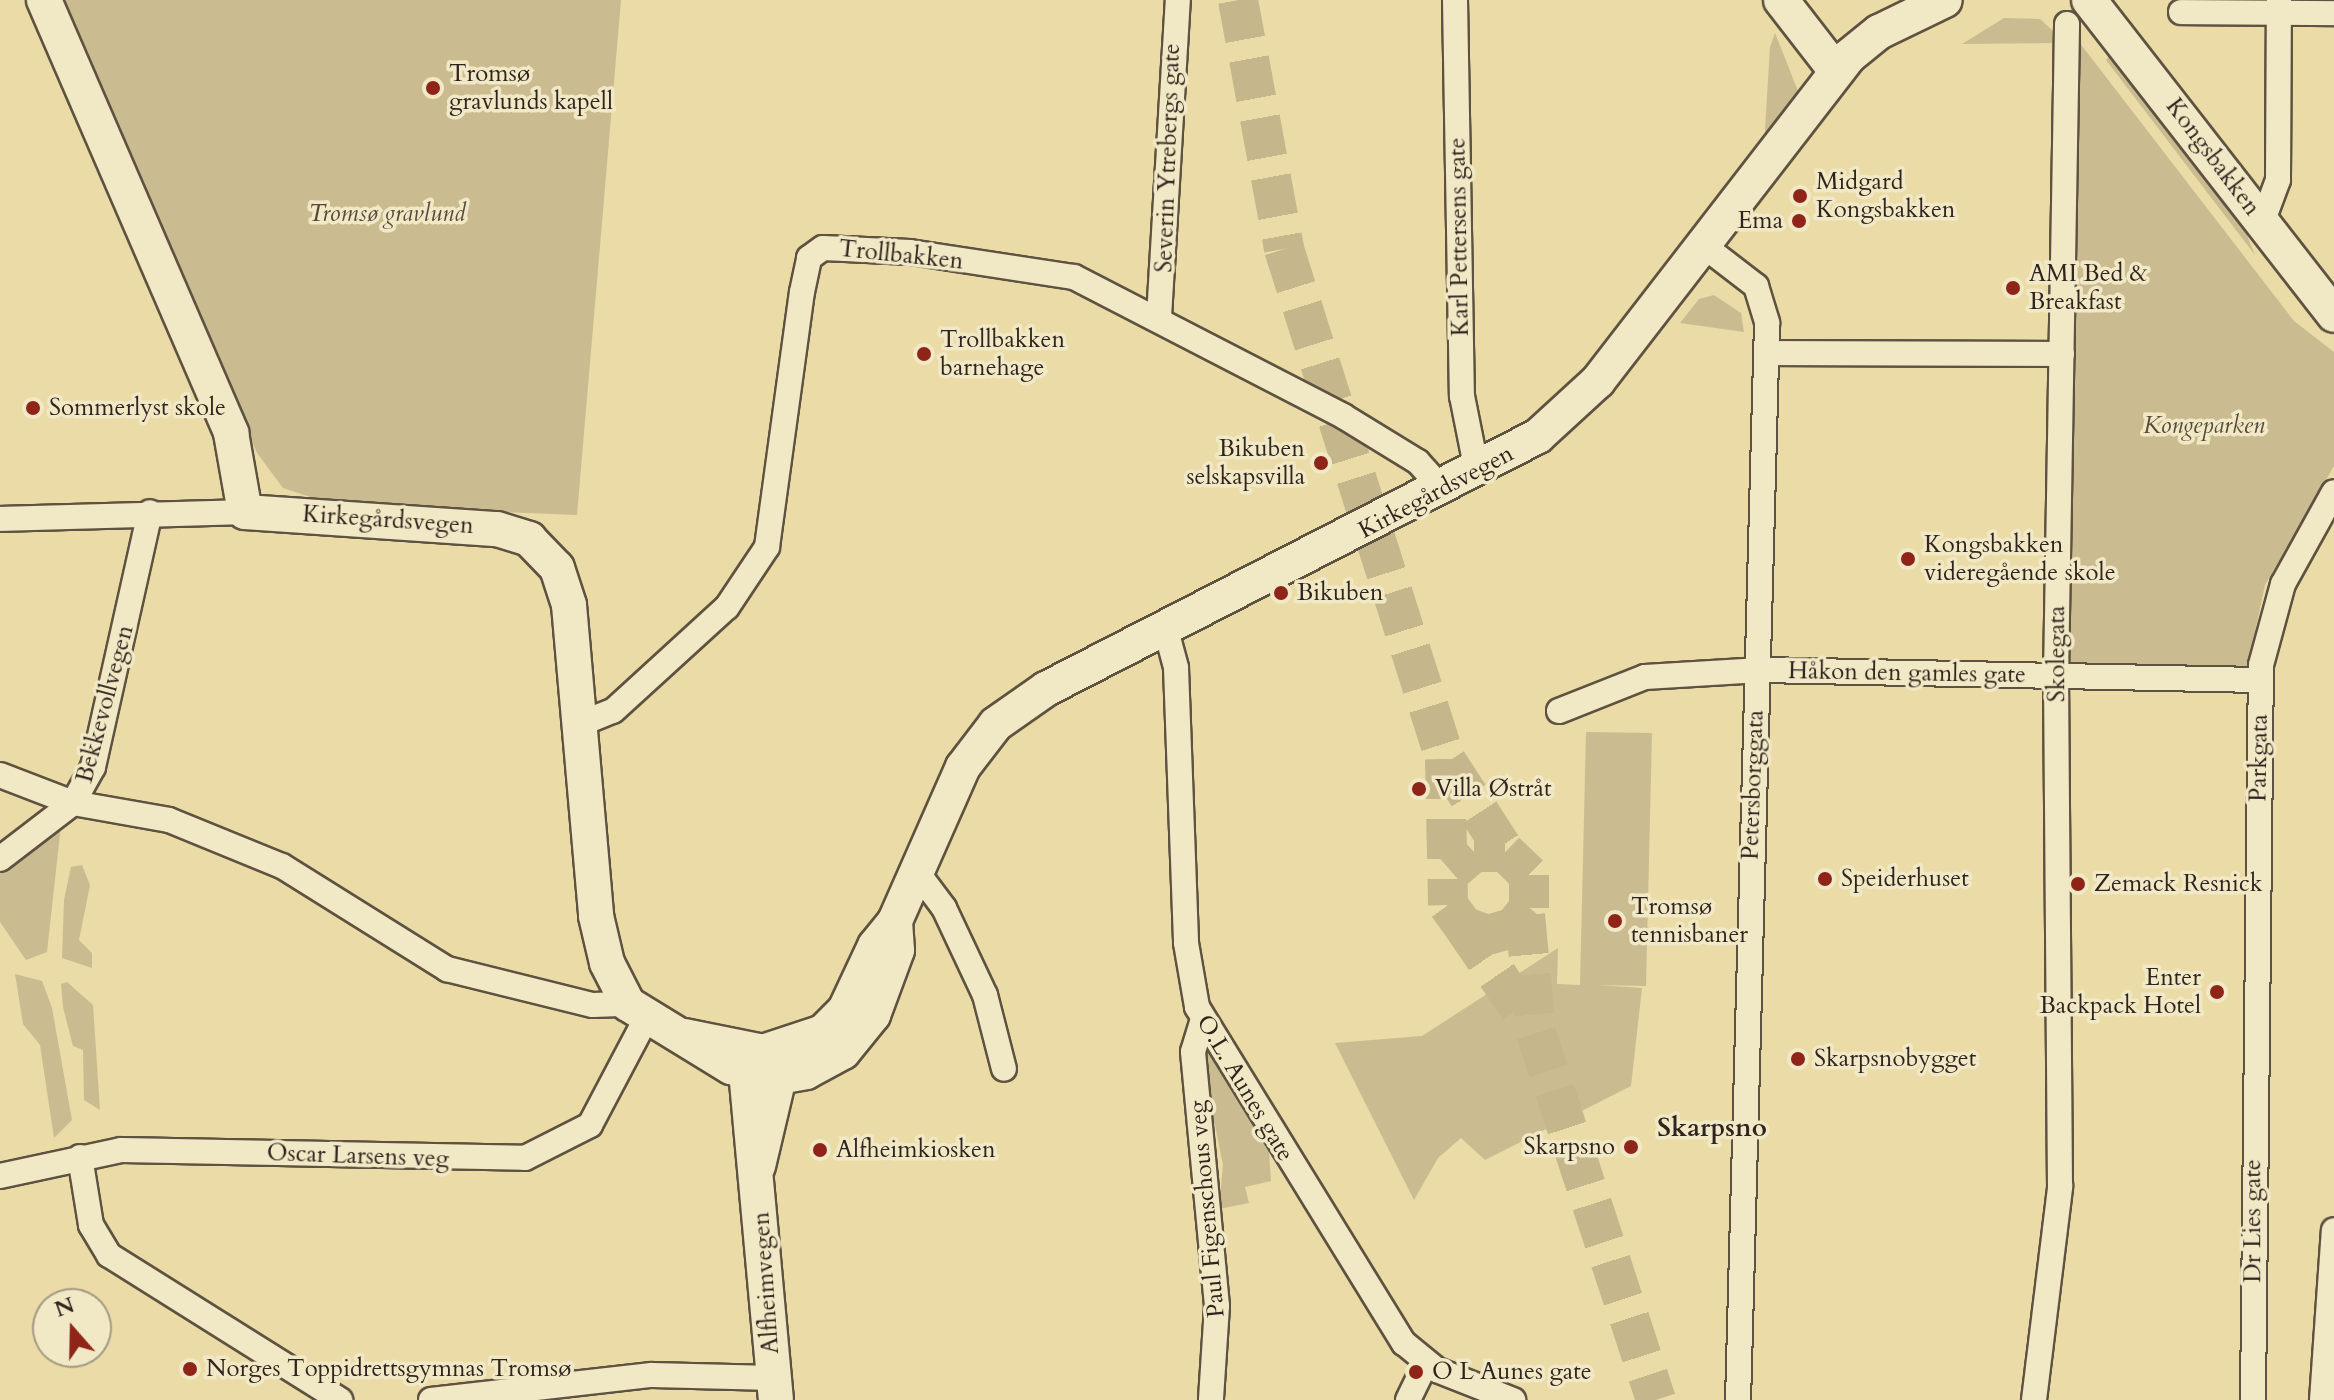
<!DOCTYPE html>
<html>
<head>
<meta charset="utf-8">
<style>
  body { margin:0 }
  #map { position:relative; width:2334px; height:1400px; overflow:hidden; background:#eadba7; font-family:Cardo,serif }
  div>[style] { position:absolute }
  .green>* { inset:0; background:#cabc90 }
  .primary-tunnel>* { height:40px; margin-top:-20px; transform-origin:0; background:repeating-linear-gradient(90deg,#c5b68c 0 40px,transparent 0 60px) }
  .roads { filter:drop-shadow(2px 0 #5e5240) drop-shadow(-2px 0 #5e5240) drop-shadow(0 2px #5e5240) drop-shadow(0 -2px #5e5240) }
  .street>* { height:24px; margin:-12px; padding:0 12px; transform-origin:12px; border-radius:12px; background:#f1e8c6 }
  .secondary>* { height:34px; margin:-17px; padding:0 17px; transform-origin:17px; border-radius:17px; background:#f1e8c6 }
  .dots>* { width:22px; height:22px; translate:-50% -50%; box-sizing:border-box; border:4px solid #f1e8c6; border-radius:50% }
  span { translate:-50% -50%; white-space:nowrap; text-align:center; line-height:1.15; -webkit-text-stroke:7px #f1e8c6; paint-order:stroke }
  .poi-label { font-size:24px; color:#30241e }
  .left { translate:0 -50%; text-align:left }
  .right { translate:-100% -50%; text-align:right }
  .street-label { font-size:24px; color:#30241e }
  .park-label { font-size:24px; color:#564a3a; font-style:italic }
  .neighbourhood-label { font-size:26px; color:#30241e; font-weight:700 }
  .north { position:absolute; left:32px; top:1288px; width:80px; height:80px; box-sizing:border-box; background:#f1e8c6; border:2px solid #a49a83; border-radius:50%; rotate:340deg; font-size:22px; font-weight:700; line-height:32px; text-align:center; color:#30241e }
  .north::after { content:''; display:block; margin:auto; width:28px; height:36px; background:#8f2418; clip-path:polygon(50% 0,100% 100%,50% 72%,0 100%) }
</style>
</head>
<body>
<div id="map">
  <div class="green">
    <i style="clip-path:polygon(63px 0,621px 0,577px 515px,335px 505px,283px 488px,257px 453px)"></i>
    <i style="clip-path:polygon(2004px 18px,2040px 19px,2053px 31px,2054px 43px,1962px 44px)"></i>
    <i style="clip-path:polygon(1775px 33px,1798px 91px,1764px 146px,1770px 47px)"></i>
    <i style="clip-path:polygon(2079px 42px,2294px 321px,2334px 352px,2334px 466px,2265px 585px,2247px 669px,2073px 669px,2069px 661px)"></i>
    <i style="clip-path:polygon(2111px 54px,2246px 233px,2255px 255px,2106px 60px)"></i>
    <i style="clip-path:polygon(1714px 295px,1741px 313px,1744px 332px,1680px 323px,1699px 299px)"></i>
    <i style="clip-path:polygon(1586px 732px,1652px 733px,1646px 986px,1598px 985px,1642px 988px,1631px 1086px,1485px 1160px,1461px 1138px,1438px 1158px,1414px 1200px,1335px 1043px,1422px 1036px,1558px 948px,1557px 984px,1580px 985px)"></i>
    <i style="clip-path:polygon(61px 825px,47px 952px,26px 960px,0 922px,0 872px)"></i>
    <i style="clip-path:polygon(82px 865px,90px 885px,79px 940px,92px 953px,92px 968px,62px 958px,64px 900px,71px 867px)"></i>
    <i style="clip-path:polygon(15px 974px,42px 981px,52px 1008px,72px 1120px,54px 1138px,40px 1045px,23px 1024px)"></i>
    <i style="clip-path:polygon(67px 982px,93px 1005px,100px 1110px,84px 1100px,83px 1050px,73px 1046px,63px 1007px,61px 984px)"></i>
    <i style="clip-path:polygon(1206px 1043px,1269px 1152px,1271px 1181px,1245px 1187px,1249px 1203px,1219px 1209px,1223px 1165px,1215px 1125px,1206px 1117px)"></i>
  </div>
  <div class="primary-tunnel">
    <i style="left:1238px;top:0;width:253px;rotate:79.5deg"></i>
    <i style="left:1284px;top:249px;width:535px;rotate:72.48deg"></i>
    <i style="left:1445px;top:759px;width:146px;rotate:88.8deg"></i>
    <i style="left:1448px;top:905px;width:26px;rotate:54deg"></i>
    <i style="left:1463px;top:926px;width:27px;rotate:20deg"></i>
    <i style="left:1488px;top:935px;width:26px;rotate:-16deg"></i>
    <i style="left:1513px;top:928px;width:26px;rotate:-51deg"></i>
    <i style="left:1529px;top:908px;width:33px;rotate:-90deg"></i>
    <i style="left:1529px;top:875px;width:33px;rotate:-136deg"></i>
    <i style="left:1505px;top:852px;width:31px;rotate:180deg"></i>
    <i style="left:1474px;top:852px;width:30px;rotate:139deg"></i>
    <i style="left:1447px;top:762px;width:107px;rotate:57.2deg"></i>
    <i style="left:1525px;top:915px;width:119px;rotate:84.7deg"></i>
    <i style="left:1536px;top:1033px;width:386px;rotate:71.9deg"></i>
    <i style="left:1463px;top:926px;width:118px;rotate:55.4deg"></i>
  </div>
  <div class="roads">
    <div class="street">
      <i style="left:1455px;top:0;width:396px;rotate:89deg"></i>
      <i style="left:1462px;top:396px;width:76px;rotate:78.7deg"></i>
      <i style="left:2181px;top:12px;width:153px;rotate:0.4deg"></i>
      <i style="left:2262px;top:223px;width:46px;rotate:-69.6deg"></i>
      <i style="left:2278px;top:180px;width:180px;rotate:-89.7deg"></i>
      <i style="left:1704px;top:246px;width:66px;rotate:37.6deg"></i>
      <i style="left:1756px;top:286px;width:39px;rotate:73deg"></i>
      <i style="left:1767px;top:323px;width:1077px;rotate:91.54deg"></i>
      <i style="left:1159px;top:317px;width:318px;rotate:-86.6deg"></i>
      <i style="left:1767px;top:353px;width:295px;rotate:0.2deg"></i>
      <i style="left:0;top:519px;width:245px;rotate:-1.6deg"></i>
      <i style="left:1166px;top:630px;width:39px;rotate:75deg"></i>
      <i style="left:1176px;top:668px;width:275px;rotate:87.9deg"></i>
      <i style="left:1186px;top:943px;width:65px;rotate:80.2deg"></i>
      <i style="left:1197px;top:1007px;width:395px;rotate:58.4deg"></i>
      <i style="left:1404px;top:1343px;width:43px;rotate:39.3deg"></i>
      <i style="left:1437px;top:1370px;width:82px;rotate:21.5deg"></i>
      <i style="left:1559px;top:711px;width:92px;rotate:-21.6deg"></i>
      <i style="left:1645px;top:677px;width:116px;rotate:-3.5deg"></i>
      <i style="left:1761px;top:670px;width:500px;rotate:1.15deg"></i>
      <i style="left:580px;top:724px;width:35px;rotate:-22deg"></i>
      <i style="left:613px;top:711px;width:154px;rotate:-42.4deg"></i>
      <i style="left:727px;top:607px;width:72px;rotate:-56.3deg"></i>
      <i style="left:767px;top:547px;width:257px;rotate:-82.2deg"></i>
      <i style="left:802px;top:292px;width:35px;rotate:-78deg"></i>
      <i style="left:809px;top:258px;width:17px;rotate:-36deg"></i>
      <i style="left:823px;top:248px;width:87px;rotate:2.6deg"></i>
      <i style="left:910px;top:252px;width:166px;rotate:8.7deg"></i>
      <i style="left:1074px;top:277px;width:303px;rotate:27.3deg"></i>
      <i style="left:1343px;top:416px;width:88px;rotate:31.5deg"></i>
      <i style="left:1418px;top:462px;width:38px;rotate:48deg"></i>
      <i style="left:0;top:775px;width:78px;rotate:21deg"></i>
      <i style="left:73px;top:803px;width:97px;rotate:10deg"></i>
      <i style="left:169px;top:820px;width:122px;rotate:22.2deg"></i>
      <i style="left:282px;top:866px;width:195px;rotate:32deg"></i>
      <i style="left:447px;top:969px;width:150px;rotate:13.9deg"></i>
      <i style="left:593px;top:1005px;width:35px;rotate:-2deg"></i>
      <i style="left:0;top:859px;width:92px;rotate:-37.5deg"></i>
      <i style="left:73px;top:803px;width:41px;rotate:-60.9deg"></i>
      <i style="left:93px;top:767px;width:261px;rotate:-77.4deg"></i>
      <i style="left:917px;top:872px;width:45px;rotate:53.1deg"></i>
      <i style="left:944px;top:908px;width:96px;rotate:64.8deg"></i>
      <i style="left:985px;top:995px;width:76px;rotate:75.6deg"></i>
      <i style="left:1203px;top:1019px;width:34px;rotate:107deg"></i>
      <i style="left:1193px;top:1052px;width:255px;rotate:84.6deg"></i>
      <i style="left:1217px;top:1306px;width:94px;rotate:93.7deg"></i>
      <i style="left:80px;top:1157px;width:69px;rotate:80.8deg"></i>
      <i style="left:91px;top:1225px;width:35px;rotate:59deg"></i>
      <i style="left:109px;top:1255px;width:273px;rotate:32.1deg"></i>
      <i style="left:0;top:1176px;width:124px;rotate:-12.1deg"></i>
      <i style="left:121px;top:1150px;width:404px;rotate:1.1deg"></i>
      <i style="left:525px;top:1158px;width:73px;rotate:-26.9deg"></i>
      <i style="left:590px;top:1125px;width:120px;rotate:-62.2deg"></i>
      <i style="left:431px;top:1400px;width:222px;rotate:-6.5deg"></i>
      <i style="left:652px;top:1375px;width:122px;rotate:1.4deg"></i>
      <i style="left:1408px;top:1400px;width:41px;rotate:-64.1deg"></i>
      <i style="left:2034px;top:1400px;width:215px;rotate:-83deg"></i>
      <i style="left:2060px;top:1187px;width:511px;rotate:-90.45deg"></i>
      <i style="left:2056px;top:676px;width:652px;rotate:-89.03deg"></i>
      <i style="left:2253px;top:1400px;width:735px;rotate:-89.38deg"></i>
      <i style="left:2261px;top:665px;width:84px;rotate:-74.8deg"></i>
      <i style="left:2283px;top:584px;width:105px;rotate:-61deg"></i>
      <i style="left:2322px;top:1400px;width:170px;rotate:-86deg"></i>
    </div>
    <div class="secondary">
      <i style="left:44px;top:0;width:472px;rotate:66.6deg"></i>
      <i style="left:231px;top:433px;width:80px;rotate:80deg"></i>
      <i style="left:245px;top:512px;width:253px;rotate:3.9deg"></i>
      <i style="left:497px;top:529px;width:34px;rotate:17deg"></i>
      <i style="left:529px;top:539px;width:40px;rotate:46deg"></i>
      <i style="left:557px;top:568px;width:39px;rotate:72deg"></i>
      <i style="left:569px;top:605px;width:312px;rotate:85deg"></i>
      <i style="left:596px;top:916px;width:48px;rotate:76.8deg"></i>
      <i style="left:607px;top:963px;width:46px;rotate:62.9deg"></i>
      <i style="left:628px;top:1004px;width:121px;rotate:31.5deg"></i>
      <i style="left:731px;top:1067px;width:49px;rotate:11.8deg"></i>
      <i style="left:779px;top:1077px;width:27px;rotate:-10deg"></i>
      <i style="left:806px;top:1072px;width:42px;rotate:-28.4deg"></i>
      <i style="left:843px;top:1052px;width:48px;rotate:-51deg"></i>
      <i style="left:873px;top:1015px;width:69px;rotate:-69.7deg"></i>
      <i style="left:897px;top:950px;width:29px;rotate:-94deg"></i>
      <i style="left:1781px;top:0;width:90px;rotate:52.2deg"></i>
      <i style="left:2089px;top:0;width:399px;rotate:52.1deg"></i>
      <i style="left:684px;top:1036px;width:81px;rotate:11.4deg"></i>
      <i style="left:763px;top:1052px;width:63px;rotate:-18.4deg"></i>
      <i style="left:823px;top:1032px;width:31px;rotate:-45deg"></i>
      <i style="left:845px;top:1010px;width:71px;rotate:-64.9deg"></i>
      <i style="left:875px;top:946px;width:32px;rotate:-51deg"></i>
      <i style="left:895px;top:921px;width:168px;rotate:-66.2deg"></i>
      <i style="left:963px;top:767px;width:54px;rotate:-52.5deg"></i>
      <i style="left:996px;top:724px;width:61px;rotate:-35deg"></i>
      <i style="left:1046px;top:689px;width:553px;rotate:-27.21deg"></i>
      <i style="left:1538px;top:436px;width:81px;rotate:-42.5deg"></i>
      <i style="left:1598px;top:381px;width:409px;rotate:-52.3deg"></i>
      <i style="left:1848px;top:57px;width:40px;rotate:-39deg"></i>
      <i style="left:1879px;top:32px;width:73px;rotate:-25.9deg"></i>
      <i style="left:758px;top:1166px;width:91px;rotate:-76.7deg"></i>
      <i style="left:779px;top:1077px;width:30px;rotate:-123deg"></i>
      <i style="left:763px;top:1052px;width:25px;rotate:132deg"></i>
      <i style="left:746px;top:1071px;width:330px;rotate:84.8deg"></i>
    </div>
  </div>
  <div class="dots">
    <i style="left:433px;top:88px;background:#8f2418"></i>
    <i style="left:1800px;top:196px;background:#8f2418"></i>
    <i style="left:1799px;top:221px;background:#8f2418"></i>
    <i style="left:2013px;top:288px;background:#8f2418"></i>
    <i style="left:924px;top:354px;background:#8f2418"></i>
    <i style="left:33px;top:408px;background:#8f2418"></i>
    <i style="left:1321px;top:463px;background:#8f2418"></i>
    <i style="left:1908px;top:559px;background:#8f2418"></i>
    <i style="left:1281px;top:593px;background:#8f2418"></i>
    <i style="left:1419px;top:789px;background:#8f2418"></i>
    <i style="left:1825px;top:879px;background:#8f2418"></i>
    <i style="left:2078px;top:884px;background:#8f2418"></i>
    <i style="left:1615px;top:921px;background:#8f2418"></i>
    <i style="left:2217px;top:992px;background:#8f2418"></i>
    <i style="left:1798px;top:1059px;background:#8f2418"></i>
    <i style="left:1631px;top:1147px;background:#8f2418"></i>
    <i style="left:820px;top:1150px;background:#8f2418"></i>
    <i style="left:190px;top:1369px;background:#8f2418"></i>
    <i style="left:1416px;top:1372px;background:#8f2418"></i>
  </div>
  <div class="poi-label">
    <span class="left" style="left:449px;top:88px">Tromsø<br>gravlunds kapell</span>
    <span class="left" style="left:1816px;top:196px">Midgard<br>Kongsbakken</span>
    <span class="right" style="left:1783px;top:221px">Ema</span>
    <span class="left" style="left:2029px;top:288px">AMI Bed &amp;<br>Breakfast</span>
    <span class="left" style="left:940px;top:354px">Trollbakken<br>barnehage</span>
    <span class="left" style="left:49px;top:408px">Sommerlyst skole</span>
    <span class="right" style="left:1305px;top:463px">Bikuben<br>selskapsvilla</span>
    <span class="left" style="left:1924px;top:559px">Kongsbakken<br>videregående skole</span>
    <span class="left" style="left:1297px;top:593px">Bikuben</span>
    <span class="left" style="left:1435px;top:789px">Villa Østråt</span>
    <span class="left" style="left:1841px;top:879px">Speiderhuset</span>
    <span class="left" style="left:2094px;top:884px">Zemack Resnick</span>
    <span class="left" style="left:1631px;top:921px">Tromsø<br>tennisbaner</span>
    <span class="right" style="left:2201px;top:992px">Enter<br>Backpack Hotel</span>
    <span class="left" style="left:1814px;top:1059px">Skarpsnobygget</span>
    <span class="right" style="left:1615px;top:1147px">Skarpsno</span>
    <span class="left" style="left:836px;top:1150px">Alfheimkiosken</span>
    <span class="left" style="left:206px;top:1369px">Norges Toppidrettsgymnas Tromsø</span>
    <span class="left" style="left:1432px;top:1372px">O L Aunes gate</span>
  </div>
  <div class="street-label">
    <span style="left:2213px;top:157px;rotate:53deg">Kongsbakken</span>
    <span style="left:1168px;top:158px;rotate:-88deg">Severin Ytrebergs gate</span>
    <span style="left:1459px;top:237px;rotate:-91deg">Karl Pettersens gate</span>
    <span style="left:901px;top:255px;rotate:6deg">Trollbakken</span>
    <span style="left:1436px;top:492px;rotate:-28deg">Kirkegårdsvegen</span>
    <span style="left:388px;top:520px;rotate:4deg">Kirkegårdsvegen</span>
    <span style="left:2057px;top:654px;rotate:-90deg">Skolegata</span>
    <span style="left:1907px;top:673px;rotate:1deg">Håkon den gamles gate</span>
    <span style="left:105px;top:704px;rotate:-75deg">Bekkevollvegen</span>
    <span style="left:2259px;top:758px;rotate:-89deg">Parkgata</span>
    <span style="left:1753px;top:785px;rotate:-88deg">Petersborggata</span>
    <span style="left:1245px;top:1088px;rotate:59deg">O.L. Aunes gate</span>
    <span style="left:358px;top:1156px;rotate:2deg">Oscar Larsens veg</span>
    <span style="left:1207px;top:1209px;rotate:-95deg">Paul Figenschous veg</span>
    <span style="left:2253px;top:1221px;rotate:-90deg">Dr Lies gate</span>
    <span style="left:766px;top:1283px;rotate:-94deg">Alfheimvegen</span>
  </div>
  <div class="park-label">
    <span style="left:387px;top:214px">Tromsø gravlund</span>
    <span style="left:2204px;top:426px">Kongeparken</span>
  </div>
  <div class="neighbourhood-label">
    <span style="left:1712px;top:1128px">Skarpsno</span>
  </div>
  <div class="north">N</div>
</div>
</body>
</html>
